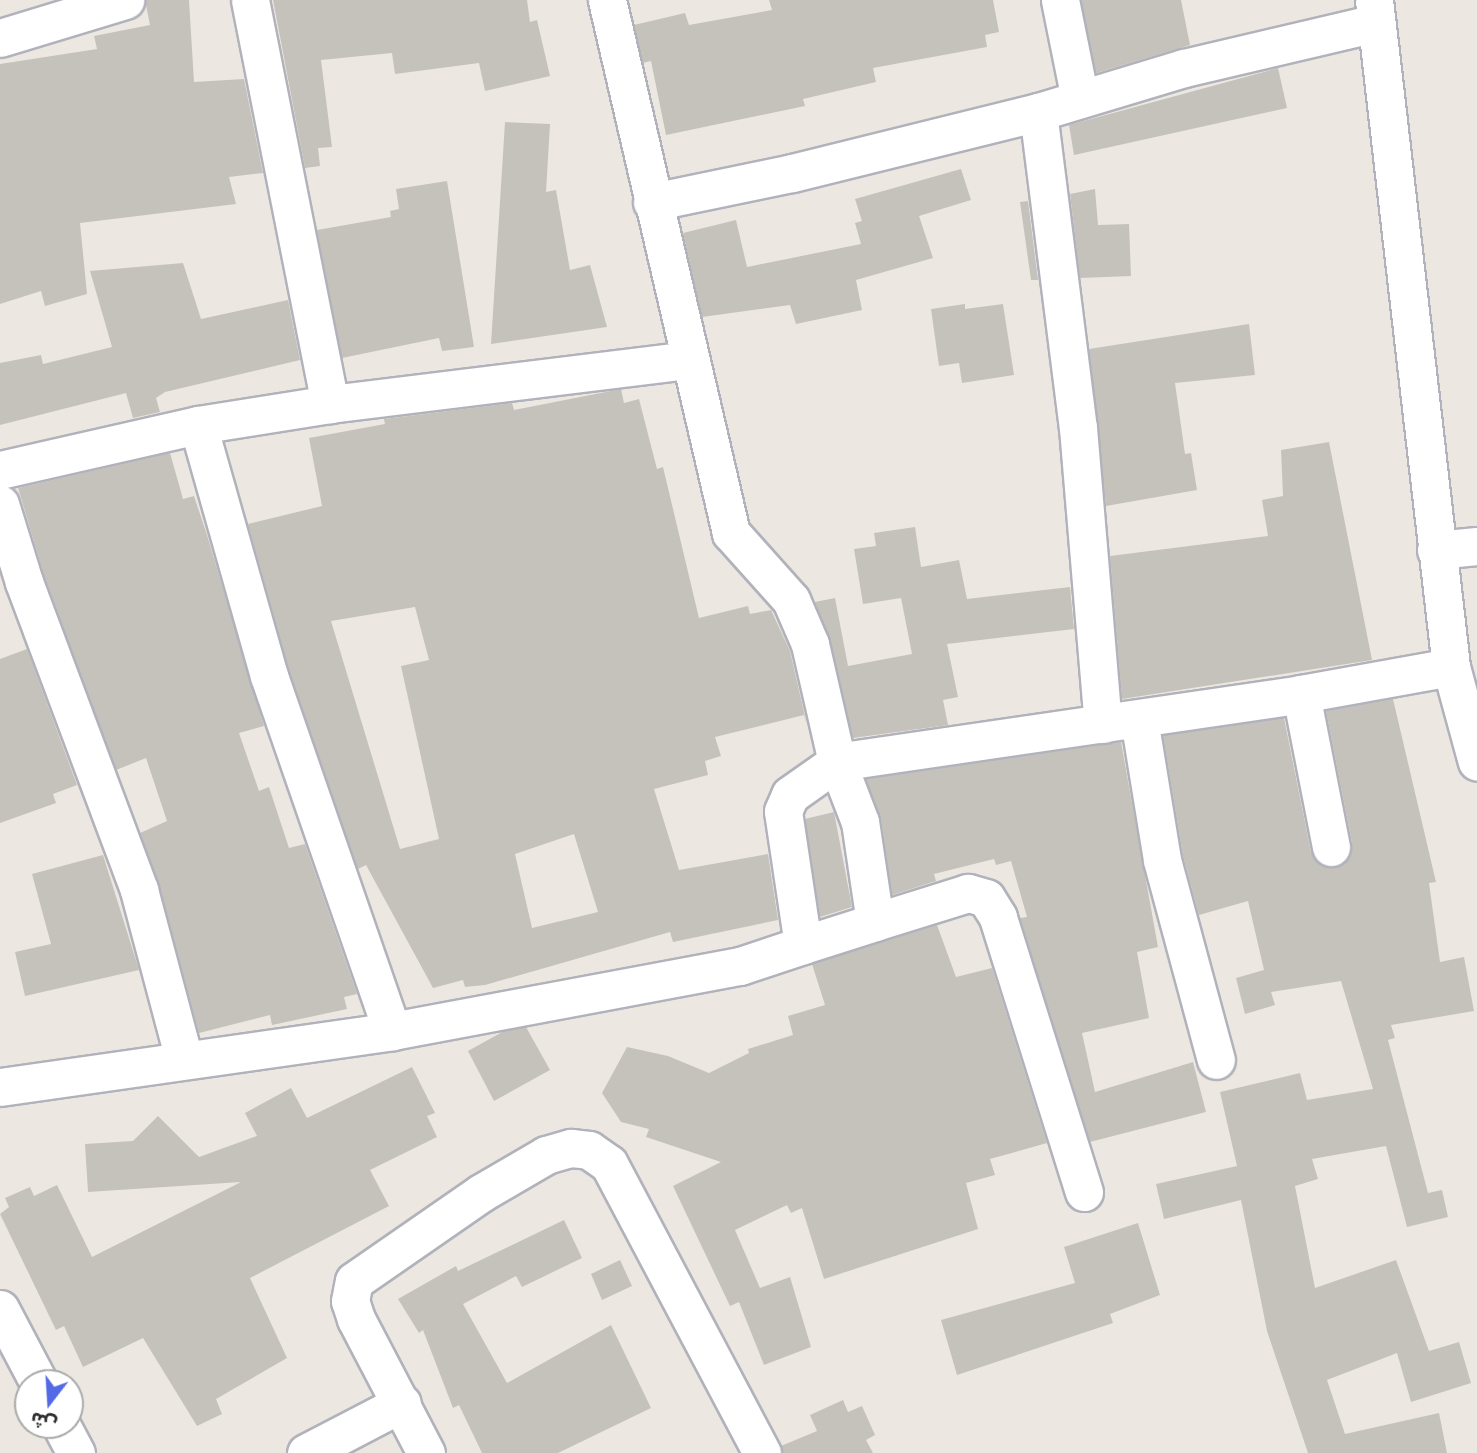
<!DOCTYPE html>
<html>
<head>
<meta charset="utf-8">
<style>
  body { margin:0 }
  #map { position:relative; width:1477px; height:1453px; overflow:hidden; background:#ece8e1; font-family:Lato,"Noto Sans Arabic",sans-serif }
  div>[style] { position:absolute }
  .building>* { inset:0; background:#c5c2bc }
  .roads { filter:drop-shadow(2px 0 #b1b2bb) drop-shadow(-2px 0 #b1b2bb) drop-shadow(0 2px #b1b2bb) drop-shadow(0 -2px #b1b2bb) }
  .minor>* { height:37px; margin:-18.5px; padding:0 18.5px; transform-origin:18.5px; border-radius:18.5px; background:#fff }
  span { translate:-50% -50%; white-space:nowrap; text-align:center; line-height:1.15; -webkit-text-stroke:7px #fff; paint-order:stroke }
  .north { position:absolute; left:14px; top:1369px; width:70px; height:70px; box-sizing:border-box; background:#fff; border:2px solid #ababab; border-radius:50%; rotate:197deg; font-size:19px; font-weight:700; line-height:28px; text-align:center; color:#2c2c2c }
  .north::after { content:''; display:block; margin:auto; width:24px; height:32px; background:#5469e6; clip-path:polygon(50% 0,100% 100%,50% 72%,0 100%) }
</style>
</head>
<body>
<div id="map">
  <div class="building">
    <i style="clip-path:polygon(145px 0,189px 0,194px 82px,244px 79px,263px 173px,229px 177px,236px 204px,80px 223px,87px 294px,45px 306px,41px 291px,0 304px,0 64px,97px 49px,94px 36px,150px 25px)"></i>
    <i style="clip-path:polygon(273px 0,527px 0,530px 22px,537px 20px,550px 76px,485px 91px,479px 63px,395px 74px,392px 53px,321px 60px,332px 147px,318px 148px,320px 166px,305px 168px)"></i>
    <i style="clip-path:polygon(769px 0,993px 0,999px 32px,985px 35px,987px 47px,873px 68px,876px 82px,803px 99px,805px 106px,666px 135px,651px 61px,643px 63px,634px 25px,685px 13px,689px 25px,772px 10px)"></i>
    <i style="clip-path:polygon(1081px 0,1181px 0,1190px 45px,1096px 73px)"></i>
    <i style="clip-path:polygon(1278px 68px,1287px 108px,1074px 155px,1069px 125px)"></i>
    <i style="clip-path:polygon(505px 122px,550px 124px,546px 192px,556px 190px,570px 270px,590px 265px,607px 327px,491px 344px)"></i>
    <i style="clip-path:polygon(961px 169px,971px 200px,919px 216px,933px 258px,856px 280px,862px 310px,796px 324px,790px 305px,702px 317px,683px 233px,736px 220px,747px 267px,861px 244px,855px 223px,862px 221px,855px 199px)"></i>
    <i style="clip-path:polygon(447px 181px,474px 347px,442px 351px,439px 338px,342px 358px,317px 230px,391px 217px,390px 211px,399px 209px,396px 189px)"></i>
    <i style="clip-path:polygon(1095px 189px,1098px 225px,1129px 224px,1131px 276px,1080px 278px,1070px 194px)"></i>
    <i style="clip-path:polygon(1028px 201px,1038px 280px,1031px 280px,1020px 202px)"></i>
    <i style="clip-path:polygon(183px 263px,201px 319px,288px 300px,300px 360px,165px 392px,156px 398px,160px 412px,133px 418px,126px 393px,0 425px,0 363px,41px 355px,43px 364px,112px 347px,90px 271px)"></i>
    <i style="clip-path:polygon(965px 304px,965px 309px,1003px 304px,1014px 375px,962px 383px,959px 363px,939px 366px,931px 309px)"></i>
    <i style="clip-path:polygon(1249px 324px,1255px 375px,1175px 383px,1185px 454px,1191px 453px,1197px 490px,1106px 506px,1089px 349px)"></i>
    <i style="clip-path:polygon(evenodd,621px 389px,624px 403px,639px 399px,657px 469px,663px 467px,699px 618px,748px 606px,750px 614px,771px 610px,790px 651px,807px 725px,804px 715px,715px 737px,721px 756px,705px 761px,708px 775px,654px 789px,679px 870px,768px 854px,778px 920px,673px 942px,670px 932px,485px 985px,465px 987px,463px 980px,433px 988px,366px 865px,358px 869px,289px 670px,248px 524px,322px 506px,309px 438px,385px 424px,384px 419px,512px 403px,514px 410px,621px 389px,415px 607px,429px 660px,401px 666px,439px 839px,400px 849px,331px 621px,415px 607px,621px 389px,574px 834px,598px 912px,532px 928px,515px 854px,574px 834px)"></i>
    <i style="clip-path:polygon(1329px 442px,1372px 660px,1122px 699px,1110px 556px,1268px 536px,1262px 500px,1283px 496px,1281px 450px)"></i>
    <i style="clip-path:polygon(170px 453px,183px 499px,194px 496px,207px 535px,264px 726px,239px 733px,259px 791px,269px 787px,289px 848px,305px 844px,357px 994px,344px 997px,347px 1009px,272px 1025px,270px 1015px,199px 1033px,159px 884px,140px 833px,167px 821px,146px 758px,116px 770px,44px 575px,18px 488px)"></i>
    <i style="clip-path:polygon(915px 527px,921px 567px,959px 560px,967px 599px,1070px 587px,1074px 629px,947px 644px,958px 697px,943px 700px,948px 725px,853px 738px,830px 639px,815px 602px,835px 598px,848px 666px,912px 654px,901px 598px,863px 604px,854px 549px,876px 546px,874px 533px)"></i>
    <i style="clip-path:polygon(27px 649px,77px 785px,53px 794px,56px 803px,0 823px,0 659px)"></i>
    <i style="clip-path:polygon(1393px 699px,1436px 882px,1429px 883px,1440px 962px,1464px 957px,1474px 1011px,1391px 1025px,1395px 1038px,1388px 1040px,1428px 1193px,1442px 1190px,1448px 1217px,1407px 1227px,1386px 1146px,1312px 1159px,1318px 1179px,1295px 1186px,1315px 1288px,1396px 1260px,1429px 1351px,1459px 1342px,1471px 1383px,1411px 1402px,1397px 1353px,1327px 1380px,1345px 1434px,1439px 1413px,1447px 1453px,1308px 1453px,1267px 1331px,1241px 1200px,1164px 1219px,1156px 1184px,1237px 1166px,1220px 1092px,1300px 1073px,1307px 1100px,1373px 1089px,1341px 981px,1271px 992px,1275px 1005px,1245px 1014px,1236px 978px,1264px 970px,1248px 901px,1199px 915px,1183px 856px,1163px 735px,1284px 718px,1311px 852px,1316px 861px,1334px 868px,1345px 862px,1352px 843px,1326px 711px)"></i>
    <i style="clip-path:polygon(1121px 742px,1158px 947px,1137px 952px,1149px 1018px,1082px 1033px,1095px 1092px,1193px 1062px,1206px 1112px,1090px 1142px,1020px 918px,1027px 917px,1011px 861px,996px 865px,994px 859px,934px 874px,936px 881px,892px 895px,881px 819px,866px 779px)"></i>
    <i style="clip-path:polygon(834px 812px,852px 907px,820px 917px,805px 819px)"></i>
    <i style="clip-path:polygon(103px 855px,139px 970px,25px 996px,15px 952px,51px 944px,32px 874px)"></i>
    <i style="clip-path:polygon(937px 925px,956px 977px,992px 968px,1047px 1143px,990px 1159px,995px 1175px,966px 1183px,978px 1229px,824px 1279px,802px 1208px,791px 1213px,787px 1205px,735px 1230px,760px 1288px,790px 1277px,811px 1347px,764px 1365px,739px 1302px,730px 1306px,673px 1186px,721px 1162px,646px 1137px,649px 1129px,621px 1122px,602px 1093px,627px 1047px,668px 1056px,709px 1073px,749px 1053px,748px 1049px,793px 1035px,788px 1016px,825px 1005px,812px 964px)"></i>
    <i style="clip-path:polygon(526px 1027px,550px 1070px,494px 1101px,468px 1051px,504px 1031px)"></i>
    <i style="clip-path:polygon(412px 1067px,435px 1113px,427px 1116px,437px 1137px,370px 1170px,389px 1206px,250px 1278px,287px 1358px,216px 1399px,222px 1414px,197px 1426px,143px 1338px,83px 1367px,64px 1326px,56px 1330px,0 1214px,9px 1207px,5px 1198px,30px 1187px,34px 1196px,57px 1185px,92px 1257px,241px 1182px,88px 1192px,85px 1144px,133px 1141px,158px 1116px,199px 1157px,257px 1136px,245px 1113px,291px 1088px,307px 1118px)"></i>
    <i style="clip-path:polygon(564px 1220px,582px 1258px,522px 1287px,516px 1276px,463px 1304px,507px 1383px,611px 1325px,651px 1408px,558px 1453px,482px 1453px,459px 1405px,453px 1408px,423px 1330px,419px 1333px,398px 1299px,456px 1266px,458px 1271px)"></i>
    <i style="clip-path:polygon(1138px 1223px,1160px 1295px,1110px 1314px,1113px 1323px,957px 1375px,941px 1320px,1075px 1283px,1064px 1247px)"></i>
    <i style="clip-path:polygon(620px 1260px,632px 1286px,602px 1300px,591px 1274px)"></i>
    <i style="clip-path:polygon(843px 1400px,848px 1412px,862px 1406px,875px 1435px,866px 1440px,873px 1453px,783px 1453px,781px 1446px,817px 1431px,810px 1415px)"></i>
  </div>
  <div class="roads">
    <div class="minor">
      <i style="left:250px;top:0;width:412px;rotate:78.8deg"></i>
      <i style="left:1060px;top:0;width:101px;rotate:78.6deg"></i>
      <i style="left:1374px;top:0;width:671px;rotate:83.41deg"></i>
      <i style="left:1451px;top:667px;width:98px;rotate:74.7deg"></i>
      <i style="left:0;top:38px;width:131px;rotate:-16.9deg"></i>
      <i style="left:1038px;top:112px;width:319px;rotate:82.8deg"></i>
      <i style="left:1078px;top:428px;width:297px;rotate:85.2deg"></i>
      <i style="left:652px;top:202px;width:143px;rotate:-11.7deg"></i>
      <i style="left:792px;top:173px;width:253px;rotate:-13.9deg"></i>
      <i style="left:1038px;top:112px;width:152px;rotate:-16.8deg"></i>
      <i style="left:1184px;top:68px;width:197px;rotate:-13.2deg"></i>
      <i style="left:198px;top:425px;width:261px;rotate:74.2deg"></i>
      <i style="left:269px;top:676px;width:376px;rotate:70.9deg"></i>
      <i style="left:0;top:470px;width:203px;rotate:-12.8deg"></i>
      <i style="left:198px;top:425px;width:134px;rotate:-9deg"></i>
      <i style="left:330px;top:404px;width:361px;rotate:-7deg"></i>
      <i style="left:0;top:504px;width:82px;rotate:72.9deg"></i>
      <i style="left:24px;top:582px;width:329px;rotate:69.5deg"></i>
      <i style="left:139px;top:890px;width:175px;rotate:75.1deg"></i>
      <i style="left:1436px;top:550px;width:41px;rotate:-5.6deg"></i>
      <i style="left:1301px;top:694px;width:156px;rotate:78.9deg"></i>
      <i style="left:1139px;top:719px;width:143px;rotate:80.7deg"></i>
      <i style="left:1162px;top:860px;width:207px;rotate:74.9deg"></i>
      <i style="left:803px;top:945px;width:76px;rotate:-17.7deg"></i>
      <i style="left:0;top:1087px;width:396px;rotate:-8.1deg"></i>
      <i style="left:392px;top:1031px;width:354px;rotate:-10.6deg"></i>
      <i style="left:740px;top:966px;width:66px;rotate:-18.4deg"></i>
      <i style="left:803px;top:945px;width:135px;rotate:-98.5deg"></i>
      <i style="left:783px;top:811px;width:17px;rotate:-66deg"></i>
      <i style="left:790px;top:795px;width:57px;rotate:-35.1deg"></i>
      <i style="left:837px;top:762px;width:121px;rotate:-102.9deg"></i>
      <i style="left:810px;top:644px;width:48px;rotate:-113.4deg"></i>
      <i style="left:791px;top:600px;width:90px;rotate:-131.8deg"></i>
      <i style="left:731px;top:533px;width:547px;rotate:-103.1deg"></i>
      <i style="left:1084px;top:1192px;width:288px;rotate:-107.4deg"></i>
      <i style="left:998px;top:917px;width:22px;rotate:-122deg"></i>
      <i style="left:986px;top:898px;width:19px;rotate:-164deg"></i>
      <i style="left:968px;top:893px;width:97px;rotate:162.7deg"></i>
      <i style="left:875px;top:922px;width:101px;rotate:-98.5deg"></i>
      <i style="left:860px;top:822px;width:64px;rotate:-111deg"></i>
      <i style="left:837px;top:762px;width:469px;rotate:-8.3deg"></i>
      <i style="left:1301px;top:694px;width:152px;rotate:-10.2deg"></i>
      <i style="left:0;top:1309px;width:84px;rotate:62.2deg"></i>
      <i style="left:61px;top:1425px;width:32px;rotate:62deg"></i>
      <i style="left:306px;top:1453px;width:108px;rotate:-27.5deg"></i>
      <i style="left:426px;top:1453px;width:151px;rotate:-117.6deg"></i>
      <i style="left:356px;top:1319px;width:19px;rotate:-108deg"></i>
      <i style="left:350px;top:1301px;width:20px;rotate:-79deg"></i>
      <i style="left:354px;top:1281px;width:155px;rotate:-34.7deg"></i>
      <i style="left:481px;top:1193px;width:75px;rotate:-30.3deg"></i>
      <i style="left:546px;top:1155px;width:26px;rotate:-16deg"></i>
      <i style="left:571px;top:1148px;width:18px;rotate:6deg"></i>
      <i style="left:589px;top:1150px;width:24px;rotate:35deg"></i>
      <i style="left:609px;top:1164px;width:327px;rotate:62.1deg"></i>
    </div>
  </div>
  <div class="north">ش</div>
</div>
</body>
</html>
